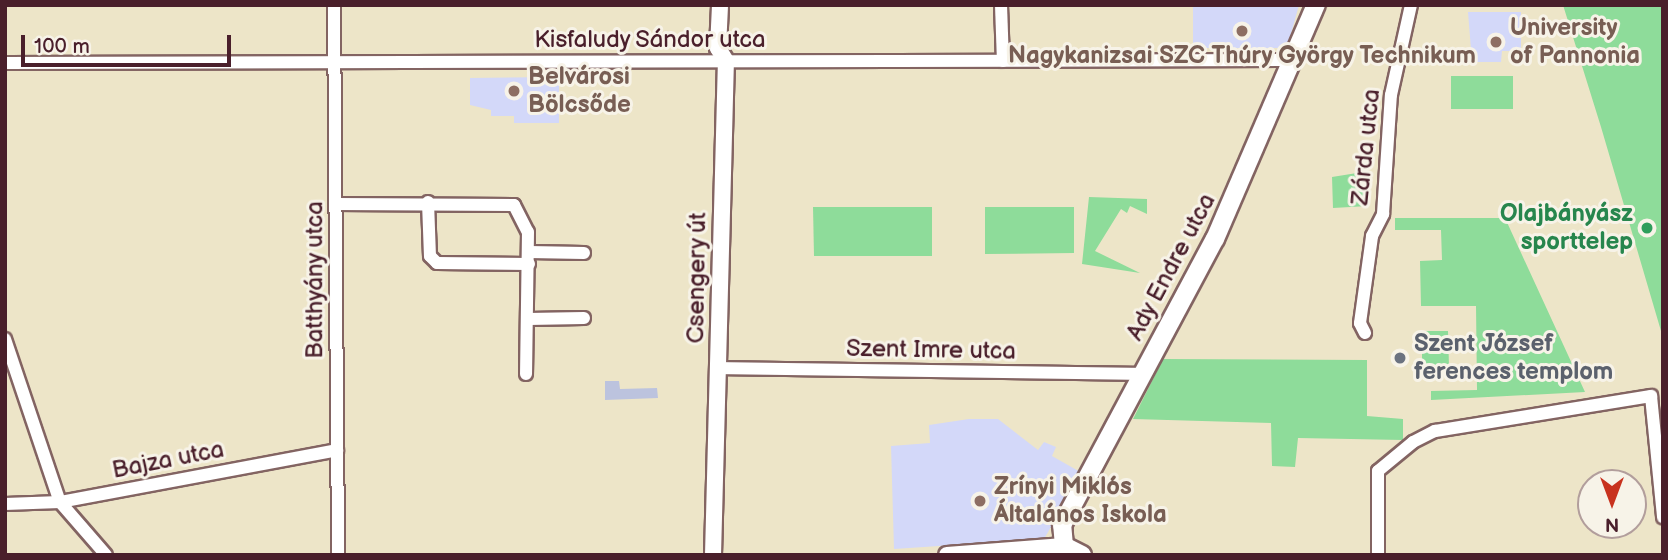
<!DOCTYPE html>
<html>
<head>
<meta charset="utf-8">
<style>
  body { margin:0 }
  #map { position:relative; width:1668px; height:560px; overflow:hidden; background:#ede5c8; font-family:"Balsamiq Sans",sans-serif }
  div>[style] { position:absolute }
  .built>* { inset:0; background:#d3d8f9 }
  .industrial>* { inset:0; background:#bcc3de }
  .green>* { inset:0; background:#8edc9a }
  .roads { filter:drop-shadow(2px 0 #836462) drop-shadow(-2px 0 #836462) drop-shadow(0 2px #836462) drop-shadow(0 -2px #836462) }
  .minor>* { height:12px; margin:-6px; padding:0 6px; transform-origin:6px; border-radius:6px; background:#fff }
  .tertiary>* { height:16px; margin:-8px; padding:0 8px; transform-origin:8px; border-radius:8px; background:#fff }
  .secondary>* { height:18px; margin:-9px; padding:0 9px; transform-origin:9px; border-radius:9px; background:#fff }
  .dots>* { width:19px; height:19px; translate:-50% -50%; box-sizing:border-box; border:4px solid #f7f3e8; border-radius:50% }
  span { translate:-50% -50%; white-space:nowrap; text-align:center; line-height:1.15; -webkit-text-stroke:6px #f7f3e8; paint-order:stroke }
  .education-label { font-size:24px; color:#785e54; font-weight:700 }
  .left { translate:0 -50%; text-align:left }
  .street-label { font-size:24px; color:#4a1f2b }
  .leisure-label { font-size:24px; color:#27864d; font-weight:700 }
  .right { translate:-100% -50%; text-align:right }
  .worship-label { font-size:24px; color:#5b616d; font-weight:700 }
  .frame { position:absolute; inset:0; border:7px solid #4a1f2b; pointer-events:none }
  .north { position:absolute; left:1577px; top:469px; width:70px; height:70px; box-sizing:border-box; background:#f7f3e8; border:2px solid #b29e9c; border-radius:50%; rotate:180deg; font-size:19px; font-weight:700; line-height:28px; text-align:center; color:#4a1f2b }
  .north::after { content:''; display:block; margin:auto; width:24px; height:32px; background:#c8321e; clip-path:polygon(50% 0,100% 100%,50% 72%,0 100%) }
  .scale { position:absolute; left:21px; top:35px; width:210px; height:32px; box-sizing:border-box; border:4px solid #4a1f2b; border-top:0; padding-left:9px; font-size:21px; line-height:24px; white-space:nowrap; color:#4a1f2b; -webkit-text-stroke:5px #f7f3e8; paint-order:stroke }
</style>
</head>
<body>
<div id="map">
  <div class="built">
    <i style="clip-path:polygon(1193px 5px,1299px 5px,1287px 48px,1193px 48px)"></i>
    <i style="clip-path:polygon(1468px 12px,1521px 12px,1521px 65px,1515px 65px,1515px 51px,1502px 51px,1501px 62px,1472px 62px)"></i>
    <i style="clip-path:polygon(559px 77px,559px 123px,514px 123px,514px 116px,491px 116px,491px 110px,470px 105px,470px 78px)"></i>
    <i style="clip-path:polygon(969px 419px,998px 419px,1038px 450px,1044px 442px,1056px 447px,1052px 456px,1082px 473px,1044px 539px,894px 549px,891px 446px,930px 443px,929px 425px)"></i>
  </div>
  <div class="industrial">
    <i style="clip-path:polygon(605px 381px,619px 381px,620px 389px,657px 388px,658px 398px,605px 400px)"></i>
  </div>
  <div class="green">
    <i style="clip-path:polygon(1563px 5px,1663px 5px,1661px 331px,1601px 127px)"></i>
    <i style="clip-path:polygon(1451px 76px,1513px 76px,1513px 109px,1451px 109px)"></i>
    <i style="clip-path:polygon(1357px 173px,1368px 206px,1333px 208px,1332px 177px)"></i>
    <i style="clip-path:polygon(1089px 197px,1147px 199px,1147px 214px,1130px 206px,1127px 213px,1121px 209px,1095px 251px,1140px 273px,1082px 264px)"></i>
    <i style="clip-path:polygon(813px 207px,932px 207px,932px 256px,814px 256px)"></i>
    <i style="clip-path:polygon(985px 207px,1074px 207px,1074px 253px,985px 254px)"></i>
    <i style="clip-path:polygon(1395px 218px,1505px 218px,1585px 392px,1431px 400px,1431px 391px,1477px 390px,1476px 306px,1421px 306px,1420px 261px,1442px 260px,1441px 230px,1395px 230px)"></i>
    <i style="clip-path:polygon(1422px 331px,1448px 331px,1449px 367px,1422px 368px)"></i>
    <i style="clip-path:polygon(1163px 359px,1367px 360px,1367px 416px,1403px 419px,1403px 440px,1298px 438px,1295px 467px,1272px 466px,1271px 423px,1133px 419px)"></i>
  </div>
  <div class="roads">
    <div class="minor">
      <i style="left:334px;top:5px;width:550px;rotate:89.58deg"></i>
      <i style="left:1001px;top:5px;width:56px;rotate:88deg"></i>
      <i style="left:5px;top:63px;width:1278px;rotate:-0.13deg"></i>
      <i style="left:1283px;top:60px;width:11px;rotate:34deg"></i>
      <i style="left:428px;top:202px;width:54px;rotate:87.9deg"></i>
      <i style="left:430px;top:256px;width:10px;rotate:45deg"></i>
      <i style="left:437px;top:263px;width:92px;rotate:0.6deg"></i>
      <i style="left:336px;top:204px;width:178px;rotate:0.3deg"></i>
      <i style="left:514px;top:205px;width:30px;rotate:63deg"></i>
      <i style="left:528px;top:232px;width:142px;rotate:90.8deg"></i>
      <i style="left:529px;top:252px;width:55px;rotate:1deg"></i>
      <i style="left:528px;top:319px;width:56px;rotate:-1deg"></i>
      <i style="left:1365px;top:333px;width:11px;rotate:-117deg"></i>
      <i style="left:1360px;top:323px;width:88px;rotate:-82.1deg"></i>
      <i style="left:1372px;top:236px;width:25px;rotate:-63deg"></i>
      <i style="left:1383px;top:214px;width:119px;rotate:-86.2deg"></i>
      <i style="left:1391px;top:95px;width:92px;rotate:-77.5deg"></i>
      <i style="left:5px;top:339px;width:172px;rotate:71.4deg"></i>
      <i style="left:60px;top:502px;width:70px;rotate:49deg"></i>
      <i style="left:719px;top:368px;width:423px;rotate:0.8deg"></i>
      <i style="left:5px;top:504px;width:55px;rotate:-2.1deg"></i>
      <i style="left:60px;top:502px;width:282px;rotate:-10.6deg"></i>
      <i style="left:1378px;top:555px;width:84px;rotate:-90deg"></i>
      <i style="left:1378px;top:471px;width:45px;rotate:-39.6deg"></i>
      <i style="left:1413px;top:442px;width:25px;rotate:-27deg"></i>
      <i style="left:1435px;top:431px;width:219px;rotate:-9.2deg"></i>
      <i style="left:1651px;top:396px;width:122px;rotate:84.3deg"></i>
    </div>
    <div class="tertiary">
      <i style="left:713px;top:555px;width:494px;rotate:-88.5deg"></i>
      <i style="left:726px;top:61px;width:15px;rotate:-122deg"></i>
      <i style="left:718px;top:48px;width:43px;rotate:-87.3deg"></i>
      <i style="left:947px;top:555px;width:117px;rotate:-4.4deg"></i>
    </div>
    <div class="secondary">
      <i style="left:1082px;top:555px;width:20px;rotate:-153deg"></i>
      <i style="left:1064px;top:546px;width:21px;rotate:-95deg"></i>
      <i style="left:1062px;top:525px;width:324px;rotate:-61.9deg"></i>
      <i style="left:1215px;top:239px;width:255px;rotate:-66.7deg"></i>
    </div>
  </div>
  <div class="dots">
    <i style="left:1242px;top:31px;background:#8d6e63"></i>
    <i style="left:1496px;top:42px;background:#8d6e63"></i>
    <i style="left:514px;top:91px;background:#8d6e63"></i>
    <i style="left:1647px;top:228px;background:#2e9e5b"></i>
    <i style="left:1400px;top:358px;background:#6b7280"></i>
    <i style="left:980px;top:501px;background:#8d6e63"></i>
  </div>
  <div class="education-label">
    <span class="left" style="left:1510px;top:42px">University<br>of Pannonia</span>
    <span style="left:1242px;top:56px">Nagykanizsai SZC Thúry György Technikum</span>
    <span class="left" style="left:528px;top:91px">Belvárosi<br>Bölcsőde</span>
    <span class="left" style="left:994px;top:501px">Zrínyi Miklós<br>Általános Iskola</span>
  </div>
  <div class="street-label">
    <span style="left:650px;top:40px">Kisfaludy Sándor utca</span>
    <span style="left:1366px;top:147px;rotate:-84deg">Zárda utca</span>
    <span style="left:1171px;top:267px;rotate:-62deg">Ady Endre utca</span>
    <span style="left:697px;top:278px;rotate:-89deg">Csengery út</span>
    <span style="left:315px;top:280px;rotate:-90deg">Batthyány utca</span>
    <span style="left:931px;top:350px;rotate:1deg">Szent Imre utca</span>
    <span style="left:168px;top:460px;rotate:-11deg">Bajza utca</span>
  </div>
  <div class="leisure-label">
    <span class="right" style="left:1633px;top:228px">Olajbányász<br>sporttelep</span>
  </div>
  <div class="worship-label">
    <span class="left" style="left:1414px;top:358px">Szent József<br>ferences templom</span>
  </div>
  <div class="frame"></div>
  <div class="north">N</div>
  <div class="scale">100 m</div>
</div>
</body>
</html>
